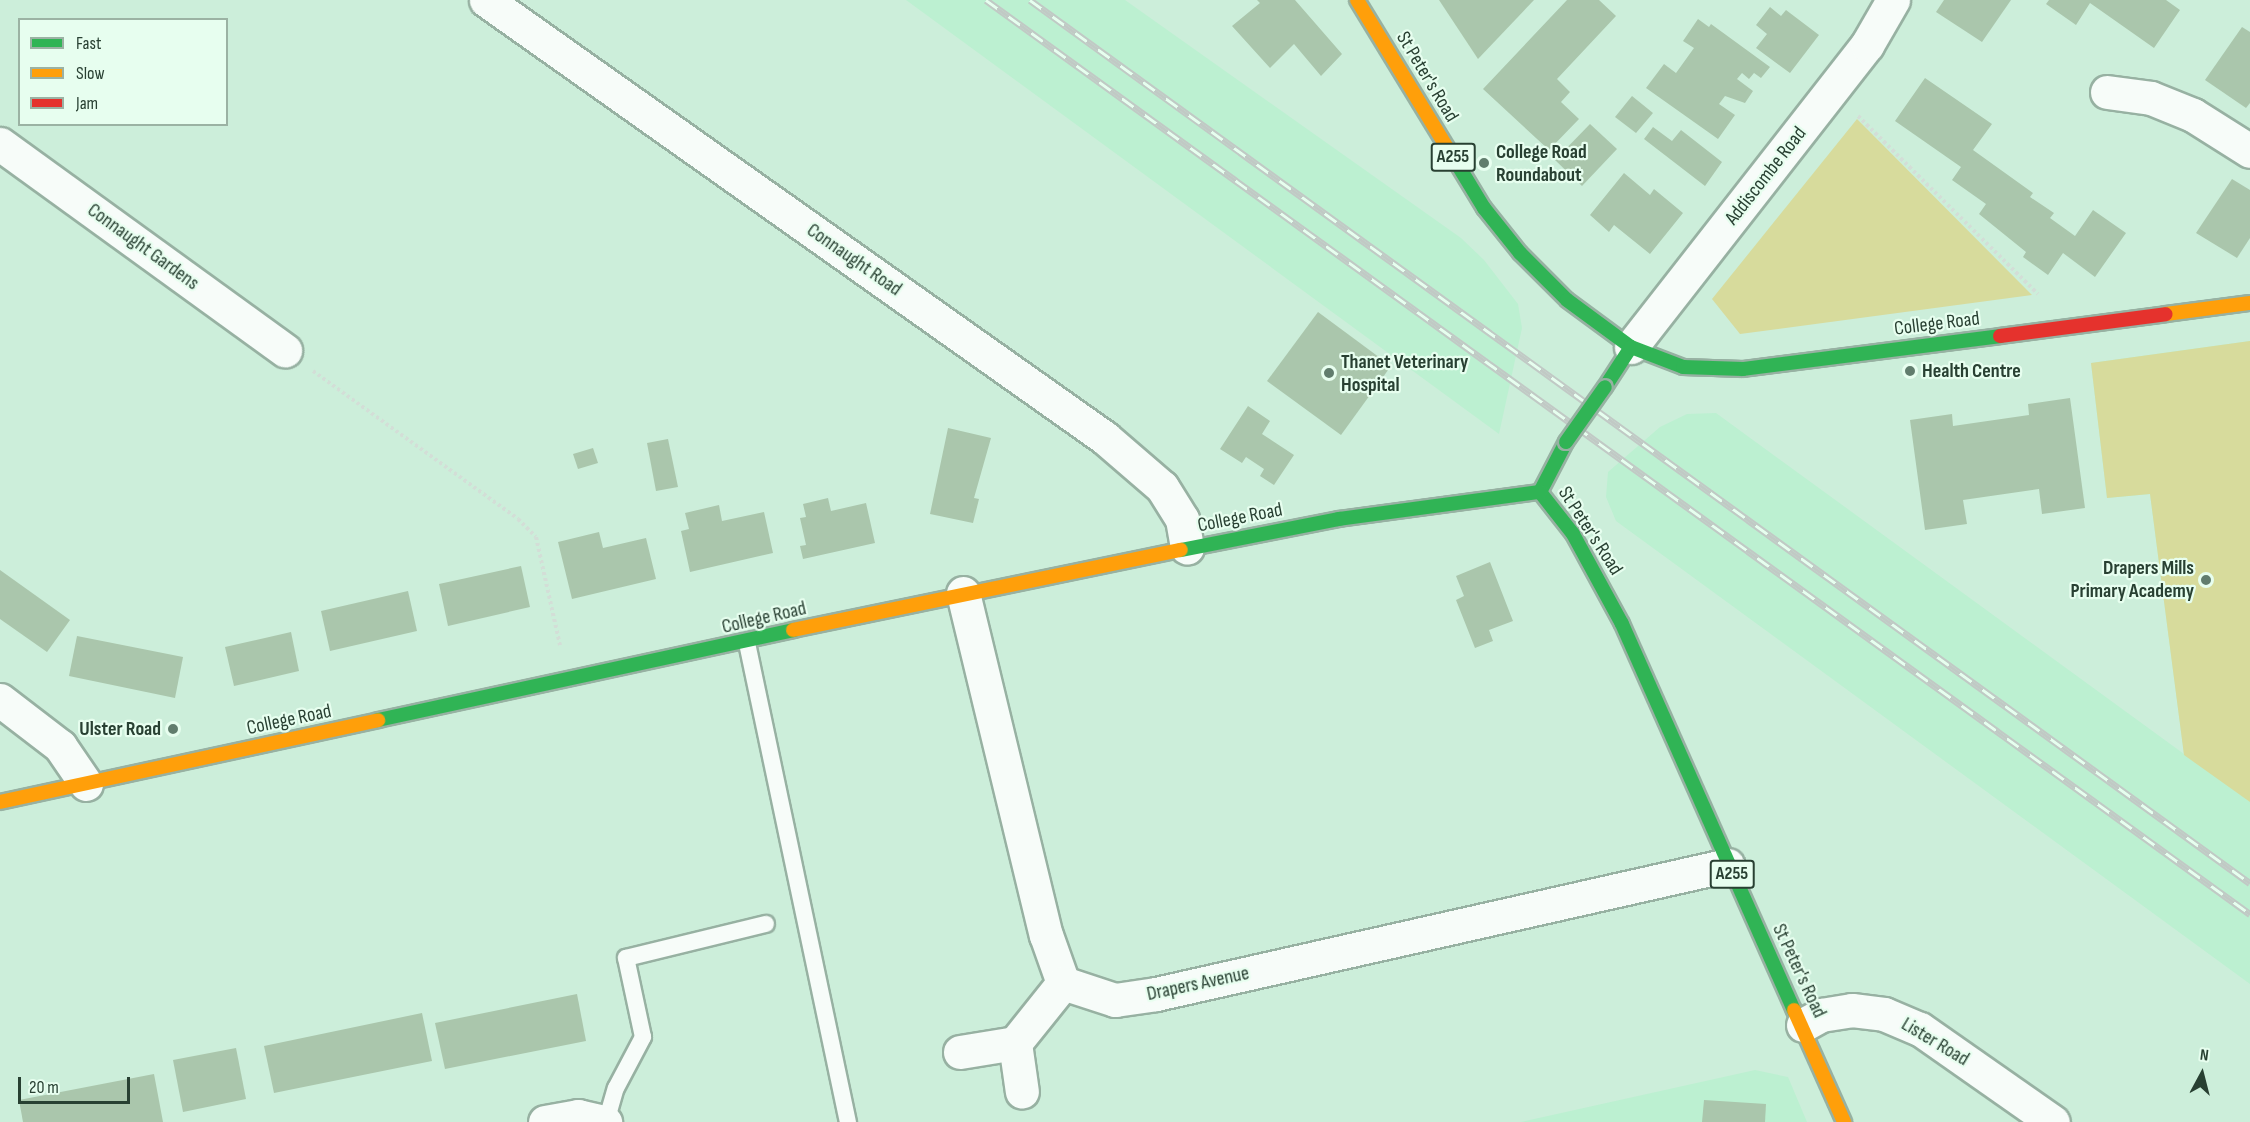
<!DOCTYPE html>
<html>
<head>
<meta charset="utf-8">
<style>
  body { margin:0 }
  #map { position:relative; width:2250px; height:1122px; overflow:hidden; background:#cceeda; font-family:"Sofia Sans Condensed",sans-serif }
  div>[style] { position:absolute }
  .built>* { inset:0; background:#bcf0d1 }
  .green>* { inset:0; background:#d7db9c }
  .building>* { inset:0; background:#aac6ac }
  .path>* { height:4px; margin-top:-2px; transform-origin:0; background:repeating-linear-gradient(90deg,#d3ded7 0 3px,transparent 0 6px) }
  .roads { filter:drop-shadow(2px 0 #97b1a2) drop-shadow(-2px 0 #97b1a2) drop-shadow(0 2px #97b1a2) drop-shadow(0 -2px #97b1a2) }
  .lane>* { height:16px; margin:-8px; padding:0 8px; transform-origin:8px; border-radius:8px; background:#f7fcf9 }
  .street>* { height:33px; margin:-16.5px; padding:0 16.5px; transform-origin:16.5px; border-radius:16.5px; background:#f7fcf9 }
  .fast>* { height:14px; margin:-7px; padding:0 7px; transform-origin:7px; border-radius:7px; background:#30b455 }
  .slow>* { height:14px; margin:-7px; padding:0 7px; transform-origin:7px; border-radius:7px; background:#ff9f0a }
  .jam>* { height:14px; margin:-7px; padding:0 7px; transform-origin:7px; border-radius:7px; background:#e5322d }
  .rail>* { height:7px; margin-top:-3.5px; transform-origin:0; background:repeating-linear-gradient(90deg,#e7feef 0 14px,#c1c9c5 0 28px); box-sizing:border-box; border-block:2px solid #c1c9c5 }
  .bridges { filter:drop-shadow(2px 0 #97b1a2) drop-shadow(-2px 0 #97b1a2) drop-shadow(0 2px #97b1a2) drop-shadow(0 -2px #97b1a2) }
  .fast-bridge>* { height:14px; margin:-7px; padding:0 7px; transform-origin:7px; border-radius:7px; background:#30b455 }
  .dots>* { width:16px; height:16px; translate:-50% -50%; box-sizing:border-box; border:3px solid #e7feef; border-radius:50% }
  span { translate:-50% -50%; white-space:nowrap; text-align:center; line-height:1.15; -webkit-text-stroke:4.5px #e7feef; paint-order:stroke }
  .shield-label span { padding:2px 4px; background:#e7feef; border:2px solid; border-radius:4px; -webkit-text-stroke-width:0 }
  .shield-label { font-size:18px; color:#284032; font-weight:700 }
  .street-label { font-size:20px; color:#284032 }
  .poi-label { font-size:20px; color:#284032; font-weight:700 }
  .left { translate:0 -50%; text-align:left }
  .right { translate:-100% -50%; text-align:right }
  .legend { position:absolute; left:18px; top:18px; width:210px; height:108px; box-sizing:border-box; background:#e7feef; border:2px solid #9bb2a3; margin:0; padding:8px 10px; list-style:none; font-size:18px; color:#284032 }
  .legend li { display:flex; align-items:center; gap:12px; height:30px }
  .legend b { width:30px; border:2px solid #9bb2a3 }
  .north { position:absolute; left:2172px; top:1044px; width:60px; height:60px; -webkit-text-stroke:4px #e7feef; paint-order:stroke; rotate:7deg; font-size:16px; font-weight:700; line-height:24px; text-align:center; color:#284032 }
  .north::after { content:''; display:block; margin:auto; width:21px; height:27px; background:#284032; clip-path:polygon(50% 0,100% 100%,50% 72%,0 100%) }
  .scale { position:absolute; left:18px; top:1077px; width:112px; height:27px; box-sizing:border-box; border:3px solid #284032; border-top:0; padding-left:8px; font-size:18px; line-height:21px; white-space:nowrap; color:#284032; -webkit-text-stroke:4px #e7feef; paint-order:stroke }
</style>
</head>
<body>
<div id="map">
  <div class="built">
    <i style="clip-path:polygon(906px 0,1125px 0,1461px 238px,1484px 260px,1518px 304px,1522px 328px,1499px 434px)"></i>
    <i style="clip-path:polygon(2250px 341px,2250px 984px,1616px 521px,1606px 497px,1608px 472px,1660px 427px,1687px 414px,1716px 413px,2184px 754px,2150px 494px,2107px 498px,2091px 363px)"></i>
    <i style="clip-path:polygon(1755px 1070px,1788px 1077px,1807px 1122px,1521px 1122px)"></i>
  </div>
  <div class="green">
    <i style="clip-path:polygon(1857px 119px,2032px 295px,1740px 334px,1712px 299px)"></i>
    <i style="clip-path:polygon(2250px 341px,2250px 802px,2184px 755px,2150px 494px,2107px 498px,2091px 363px)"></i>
  </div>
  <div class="building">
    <i style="clip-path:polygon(1257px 0,1295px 0,1342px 54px,1321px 76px,1294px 44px,1270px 68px,1232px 26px,1260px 3px)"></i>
    <i style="clip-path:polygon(1439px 0,1534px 0,1478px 59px)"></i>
    <i style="clip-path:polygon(1567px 0,1599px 0,1616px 16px,1557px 79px,1570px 92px,1561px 102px,1579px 119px,1549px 150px,1483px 89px)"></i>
    <i style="clip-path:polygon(1944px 0,2011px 0,1982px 42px,1936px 12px)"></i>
    <i style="clip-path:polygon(2049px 0,2166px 0,2180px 10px,2154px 48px,2090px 3px,2076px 25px,2046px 4px)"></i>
    <i style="clip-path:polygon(1770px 7px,1781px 16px,1786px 10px,1819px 35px,1790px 73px,1756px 48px,1767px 34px,1756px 25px)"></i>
    <i style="clip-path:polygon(1698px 19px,1709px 27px,1711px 24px,1770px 67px,1761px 78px,1754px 73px,1749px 79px,1742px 73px,1737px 79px,1753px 91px,1745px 103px,1725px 96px,1719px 104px,1735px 115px,1718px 139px,1646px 88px,1664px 64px,1676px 73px,1694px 48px,1683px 41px)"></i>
    <i style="clip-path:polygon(2242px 27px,2250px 32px,2250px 103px,2246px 108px,2205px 80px)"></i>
    <i style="clip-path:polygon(1925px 78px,1992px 124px,1973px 150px,2033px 193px,2030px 197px,2054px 213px,2050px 218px,2075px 236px,2093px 210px,2126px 233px,2095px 277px,2063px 253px,2048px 275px,2023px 257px,2026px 252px,1979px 214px,1986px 204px,1952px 180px,1961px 167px,1895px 121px)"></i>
    <i style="clip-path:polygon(1632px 96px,1653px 113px,1636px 133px,1615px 117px)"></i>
    <i style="clip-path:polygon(1590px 124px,1617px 149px,1582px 186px,1555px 160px)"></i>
    <i style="clip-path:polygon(1653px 127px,1672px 141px,1681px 130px,1722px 162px,1705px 186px,1644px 139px)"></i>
    <i style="clip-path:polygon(1624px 173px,1650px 195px,1654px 189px,1683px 213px,1650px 254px,1614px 225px,1609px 232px,1590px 215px)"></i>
    <i style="clip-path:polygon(2232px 179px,2250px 190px,2250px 238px,2237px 258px,2196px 233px)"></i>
    <i style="clip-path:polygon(1318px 312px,1391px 366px,1341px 435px,1267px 381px)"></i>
    <i style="clip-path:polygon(2070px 398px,2085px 508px,2042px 514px,2039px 489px,1963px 500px,1967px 524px,1925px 530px,1910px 420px,1952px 414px,1953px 426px,2029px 415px,2028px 404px)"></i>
    <i style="clip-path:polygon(1248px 406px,1270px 421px,1262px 434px,1294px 455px,1274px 485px,1260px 476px,1264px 469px,1246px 457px,1242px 463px,1220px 449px)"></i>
    <i style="clip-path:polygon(948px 428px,991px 438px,974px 498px,979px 499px,973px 523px,930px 514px)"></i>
    <i style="clip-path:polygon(668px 439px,678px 487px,656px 491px,647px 443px)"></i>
    <i style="clip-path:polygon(593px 448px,598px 463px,578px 469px,573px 454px)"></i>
    <i style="clip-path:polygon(828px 498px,831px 511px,866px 503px,875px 543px,803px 559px,800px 546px,806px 545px,800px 518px,806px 517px,803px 504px)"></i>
    <i style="clip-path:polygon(719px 505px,722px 521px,764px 512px,773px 553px,690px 572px,681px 531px,689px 529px,685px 513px)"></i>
    <i style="clip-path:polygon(599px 532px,603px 548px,646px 538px,656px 579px,572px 599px,558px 542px)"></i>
    <i style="clip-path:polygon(1490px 562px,1513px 621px,1489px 630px,1493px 641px,1475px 648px,1456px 600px,1464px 596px,1456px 576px)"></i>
    <i style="clip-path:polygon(521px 566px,530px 607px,448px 626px,439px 584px)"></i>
    <i style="clip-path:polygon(0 570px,70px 620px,47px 652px,0 619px)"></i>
    <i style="clip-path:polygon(408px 591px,417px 631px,330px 651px,321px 611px)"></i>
    <i style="clip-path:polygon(291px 632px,299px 671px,234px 686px,225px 647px)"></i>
    <i style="clip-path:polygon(77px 636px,183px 657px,175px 698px,69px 676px)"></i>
    <i style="clip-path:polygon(577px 994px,586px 1041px,445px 1069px,435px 1023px)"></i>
    <i style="clip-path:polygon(422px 1013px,432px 1061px,274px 1093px,264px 1046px)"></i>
    <i style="clip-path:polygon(236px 1048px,246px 1099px,183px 1112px,173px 1060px)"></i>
    <i style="clip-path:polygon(154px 1074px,163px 1122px,23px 1122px,19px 1100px)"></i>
    <i style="clip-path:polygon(1704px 1100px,1766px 1104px,1765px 1122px,1702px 1122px)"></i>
  </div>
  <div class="path">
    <i style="left:1858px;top:116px;width:253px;rotate:44.7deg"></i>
    <i style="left:313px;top:371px;width:253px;rotate:35.8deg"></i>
    <i style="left:518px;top:519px;width:25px;rotate:45deg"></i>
    <i style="left:536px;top:537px;width:111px;rotate:77.5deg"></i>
  </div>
  <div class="roads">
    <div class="lane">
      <i style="left:747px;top:643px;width:490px;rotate:78.1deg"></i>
      <i style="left:606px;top:1122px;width:35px;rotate:-74deg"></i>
      <i style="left:616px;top:1088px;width:58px;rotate:-62.1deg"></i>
      <i style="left:643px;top:1037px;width:81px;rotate:-102.1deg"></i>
      <i style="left:626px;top:958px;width:144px;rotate:-13.7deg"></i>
    </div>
    <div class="street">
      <i style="left:486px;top:0;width:758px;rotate:35.28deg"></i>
      <i style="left:1105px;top:438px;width:75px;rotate:40.7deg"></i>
      <i style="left:1162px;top:487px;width:38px;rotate:58deg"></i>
      <i style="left:1182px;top:519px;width:29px;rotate:80deg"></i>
      <i style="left:2107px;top:92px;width:44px;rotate:7.8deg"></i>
      <i style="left:2151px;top:98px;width:45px;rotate:22deg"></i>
      <i style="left:2193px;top:115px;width:67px;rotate:32.3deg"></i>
      <i style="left:0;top:144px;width:352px;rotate:35.9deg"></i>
      <i style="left:1631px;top:347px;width:383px;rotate:-52deg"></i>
      <i style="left:1867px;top:45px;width:52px;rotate:-60deg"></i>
      <i style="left:963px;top:593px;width:352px;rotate:76.4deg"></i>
      <i style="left:1046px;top:935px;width:51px;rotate:70.5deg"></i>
      <i style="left:1063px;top:983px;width:55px;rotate:18.1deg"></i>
      <i style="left:1115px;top:1000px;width:41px;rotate:-8.3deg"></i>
      <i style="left:1156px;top:994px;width:586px;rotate:-12.71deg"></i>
      <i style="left:0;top:700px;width:76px;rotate:37.5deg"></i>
      <i style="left:60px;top:746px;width:46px;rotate:55.6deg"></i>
      <i style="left:1803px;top:1025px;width:21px;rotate:-29deg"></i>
      <i style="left:1821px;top:1015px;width:31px;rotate:-9deg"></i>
      <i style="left:1852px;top:1010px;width:32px;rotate:7deg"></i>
      <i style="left:1884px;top:1014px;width:39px;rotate:23deg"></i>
      <i style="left:1920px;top:1029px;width:162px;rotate:35deg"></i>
      <i style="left:1015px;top:1043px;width:77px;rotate:-51.3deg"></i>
      <i style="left:960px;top:1052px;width:56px;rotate:-9.3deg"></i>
      <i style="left:1015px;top:1043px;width:49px;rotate:81.9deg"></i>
      <i style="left:545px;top:1122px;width:34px;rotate:-10deg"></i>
      <i style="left:578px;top:1116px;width:28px;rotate:13deg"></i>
    </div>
    <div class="fast">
      <i style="left:1453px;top:157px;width:60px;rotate:58.7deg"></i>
      <i style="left:1484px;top:208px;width:58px;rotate:51.3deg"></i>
      <i style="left:1520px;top:253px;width:66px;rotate:45deg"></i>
      <i style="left:1567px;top:300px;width:79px;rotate:36.3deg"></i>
      <i style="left:1631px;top:347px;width:48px;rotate:123deg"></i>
      <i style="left:1631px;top:347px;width:56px;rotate:21deg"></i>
      <i style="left:1683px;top:367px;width:60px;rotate:1.9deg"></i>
      <i style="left:1743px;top:369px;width:259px;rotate:-7.3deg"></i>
      <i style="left:1566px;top:442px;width:56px;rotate:117.5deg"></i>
      <i style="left:1540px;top:492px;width:53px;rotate:51.8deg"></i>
      <i style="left:1573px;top:534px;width:102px;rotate:61.4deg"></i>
      <i style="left:1622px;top:624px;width:423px;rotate:66deg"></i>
      <i style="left:1181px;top:550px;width:161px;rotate:-11.1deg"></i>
      <i style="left:1339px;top:519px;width:203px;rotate:-7.7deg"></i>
      <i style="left:378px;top:720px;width:425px;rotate:-12.2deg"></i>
    </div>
    <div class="slow">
      <i style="left:1357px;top:0;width:184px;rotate:58.6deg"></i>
      <i style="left:2166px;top:314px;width:85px;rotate:-7.5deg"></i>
      <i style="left:793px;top:630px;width:396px;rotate:-11.7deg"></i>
      <i style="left:0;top:802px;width:387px;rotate:-12.2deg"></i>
      <i style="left:1794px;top:1010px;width:123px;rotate:65.9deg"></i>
    </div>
    <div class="jam">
      <i style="left:2000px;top:336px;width:167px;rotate:-7.5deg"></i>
    </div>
  </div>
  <div class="rail">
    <i style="left:986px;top:0;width:1560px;rotate:35.87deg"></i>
    <i style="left:1030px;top:0;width:1506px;rotate:35.9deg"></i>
  </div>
  <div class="bridges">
    <div class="fast-bridge">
      <i style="left:1566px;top:442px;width:67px;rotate:-54.7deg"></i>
    </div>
  </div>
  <div class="dots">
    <i style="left:1484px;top:163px;background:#617d6d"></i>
    <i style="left:1910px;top:371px;background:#617d6d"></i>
    <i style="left:1329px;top:373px;background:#617d6d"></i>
    <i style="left:2206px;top:580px;background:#617d6d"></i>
    <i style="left:173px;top:729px;background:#617d6d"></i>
  </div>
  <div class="shield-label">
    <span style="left:1453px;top:157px">A255</span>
    <span style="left:1732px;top:874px">A255</span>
  </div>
  <div class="street-label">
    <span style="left:1427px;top:77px;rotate:59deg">St Peter's Road</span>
    <span style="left:1766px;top:176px;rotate:-52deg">Addiscombe Road</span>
    <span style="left:143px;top:247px;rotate:36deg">Connaught Gardens</span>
    <span style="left:854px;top:260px;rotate:35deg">Connaught Road</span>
    <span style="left:1937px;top:324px;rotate:-7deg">College Road</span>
    <span style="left:1240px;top:518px;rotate:-11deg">College Road</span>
    <span style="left:1590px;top:531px;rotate:57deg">St Peter's Road</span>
    <span style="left:764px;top:618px;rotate:-13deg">College Road</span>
    <span style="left:289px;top:720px;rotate:-12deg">College Road</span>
    <span style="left:1799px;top:971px;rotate:65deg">St Peter's Road</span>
    <span style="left:1198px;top:984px;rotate:-12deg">Drapers Avenue</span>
    <span style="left:1935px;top:1042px;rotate:31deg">Lister Road</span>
  </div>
  <div class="poi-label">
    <span class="left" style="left:1496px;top:164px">College Road<br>Roundabout</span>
    <span class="left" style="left:1341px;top:374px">Thanet Veterinary<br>Hospital</span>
    <span class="left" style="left:1922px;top:371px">Health Centre</span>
    <span class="right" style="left:2194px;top:580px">Drapers Mills<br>Primary Academy</span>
    <span class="right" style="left:161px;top:729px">Ulster Road</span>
  </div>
  <ul class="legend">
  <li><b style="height:8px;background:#30b455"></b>Fast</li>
  <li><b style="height:8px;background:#ff9f0a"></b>Slow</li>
  <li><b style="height:8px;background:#e5322d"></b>Jam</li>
  </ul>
  <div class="north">N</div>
  <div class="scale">20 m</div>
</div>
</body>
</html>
